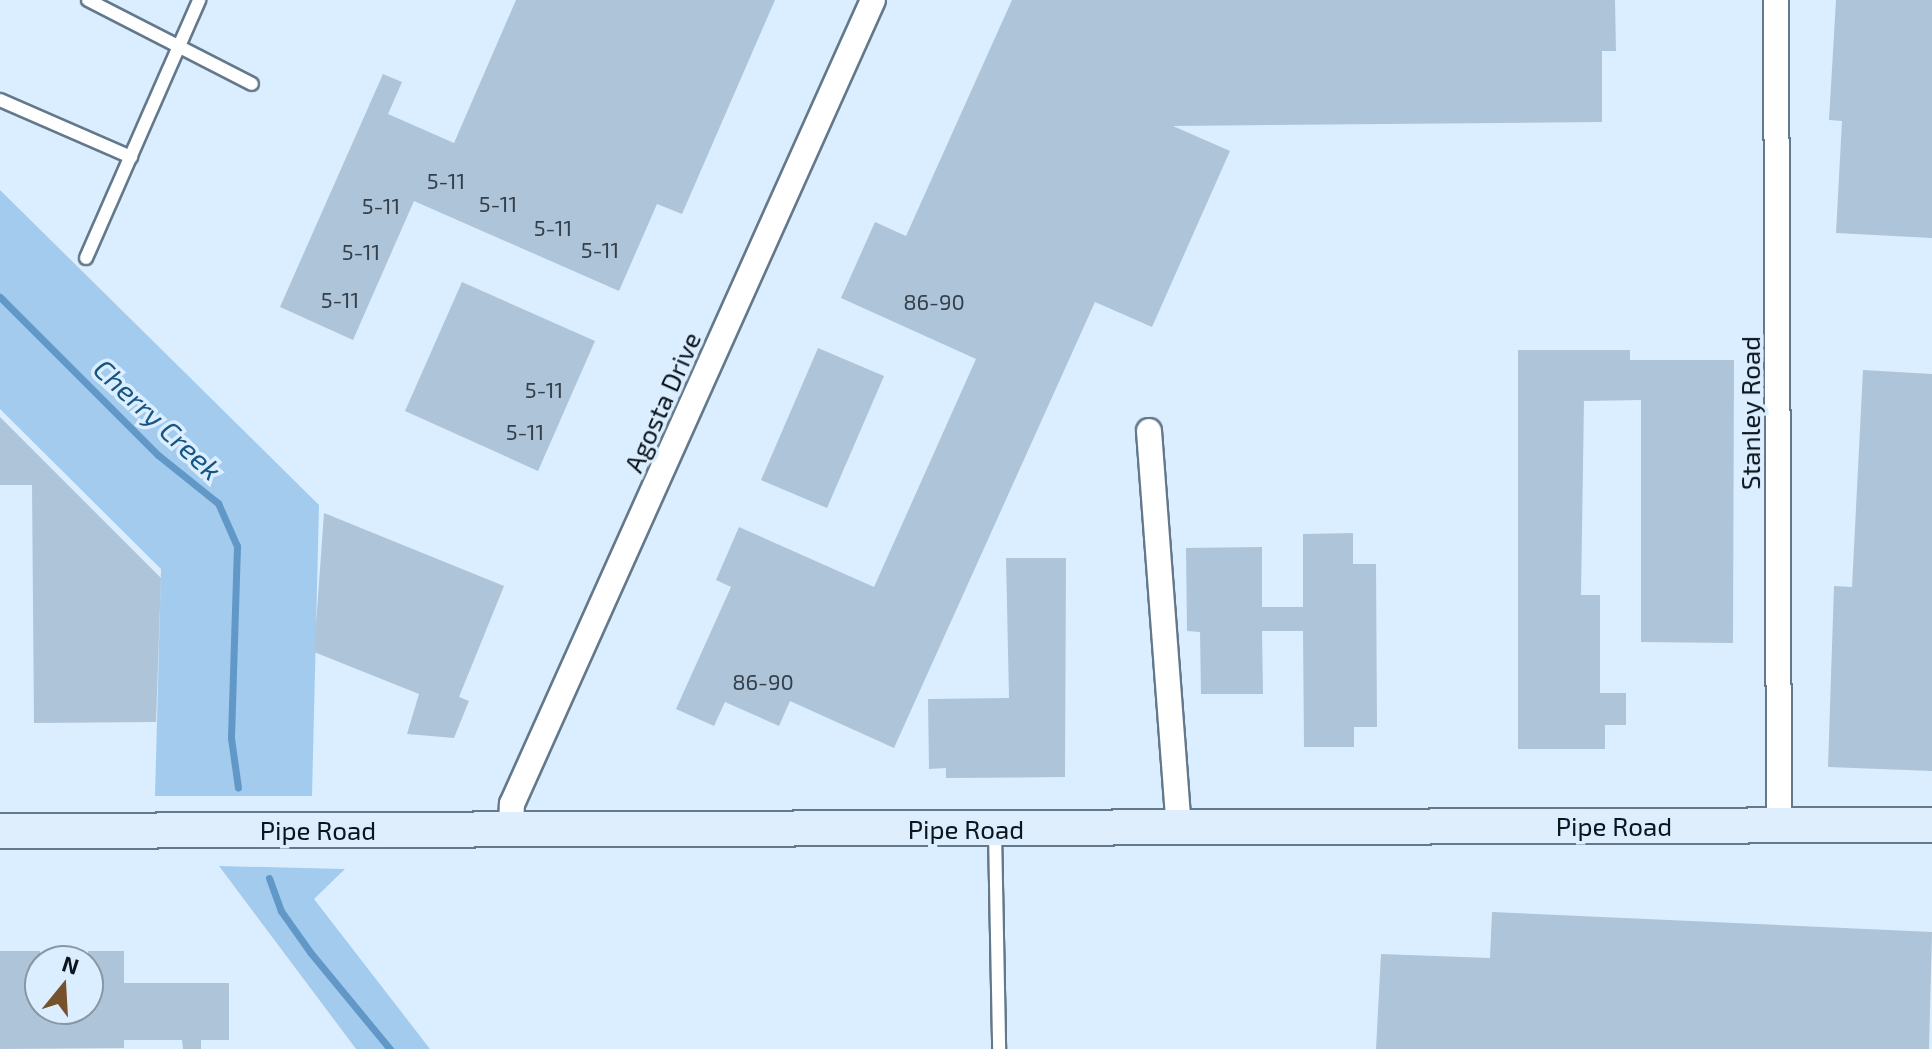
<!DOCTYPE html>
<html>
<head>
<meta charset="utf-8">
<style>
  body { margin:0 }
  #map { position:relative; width:1932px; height:1049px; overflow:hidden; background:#dbeeff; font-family:"Exo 2",sans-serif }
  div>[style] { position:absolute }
  .green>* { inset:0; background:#a3cbee }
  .stream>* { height:7px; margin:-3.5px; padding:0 3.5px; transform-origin:3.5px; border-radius:3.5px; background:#6298c7 }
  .building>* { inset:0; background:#aec4d9 }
  .roads { filter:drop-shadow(2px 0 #63788b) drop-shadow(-2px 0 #63788b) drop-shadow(0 2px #63788b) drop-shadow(0 -2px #63788b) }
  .lane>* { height:12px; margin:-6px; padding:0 6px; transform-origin:6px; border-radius:6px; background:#fff }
  .street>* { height:24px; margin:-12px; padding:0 12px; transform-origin:12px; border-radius:12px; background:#fff }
  .secondary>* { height:34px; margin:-17px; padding:0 17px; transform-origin:17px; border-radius:17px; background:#dfeefc }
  span { translate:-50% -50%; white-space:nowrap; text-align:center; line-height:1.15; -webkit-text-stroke:7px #dbeeff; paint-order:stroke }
  .number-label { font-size:22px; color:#34404b }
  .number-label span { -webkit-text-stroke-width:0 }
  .street-label { font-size:26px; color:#0c141c }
  .water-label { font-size:28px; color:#165481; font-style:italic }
  .north { position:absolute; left:24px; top:945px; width:80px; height:80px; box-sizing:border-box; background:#dbeeff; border:2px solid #8897a4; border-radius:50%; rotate:18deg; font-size:22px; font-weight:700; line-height:32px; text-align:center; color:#0c141c }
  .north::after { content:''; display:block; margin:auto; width:28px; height:36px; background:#76522c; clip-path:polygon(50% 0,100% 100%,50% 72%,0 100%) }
</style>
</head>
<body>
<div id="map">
  <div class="green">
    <i style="clip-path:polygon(0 190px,319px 505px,312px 796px,155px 796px,161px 569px,0 409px)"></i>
    <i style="clip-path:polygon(219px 866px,345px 869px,314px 899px,430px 1049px,356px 1049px)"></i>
  </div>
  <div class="stream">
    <i style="left:0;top:297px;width:223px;rotate:45deg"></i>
    <i style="left:158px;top:455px;width:77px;rotate:38.7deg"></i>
    <i style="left:218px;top:503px;width:47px;rotate:66.2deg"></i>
    <i style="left:237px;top:546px;width:192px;rotate:91.8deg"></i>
    <i style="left:231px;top:738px;width:50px;rotate:82deg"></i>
    <i style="left:269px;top:878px;width:35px;rotate:70deg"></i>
    <i style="left:281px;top:911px;width:50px;rotate:54.7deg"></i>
    <i style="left:310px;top:952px;width:126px;rotate:50.5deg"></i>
  </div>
  <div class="building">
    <i style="clip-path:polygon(516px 0,775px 0,682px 214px,657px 204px,619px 291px,414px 201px,353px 340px,280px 307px,383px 74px,402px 82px,388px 114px,454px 143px)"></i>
    <i style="clip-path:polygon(1012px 0,1615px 0,1616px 51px,1602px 51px,1602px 122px,1173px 126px,1230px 151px,1152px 327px,1095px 302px,894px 748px,790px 701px,779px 726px,725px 702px,714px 726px,676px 709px,731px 587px,716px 580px,739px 527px,874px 587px,976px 359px,841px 298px,875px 222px,906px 236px)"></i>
    <i style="clip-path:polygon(1836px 0,1932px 0,1932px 238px,1836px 233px,1842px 121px,1829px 120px)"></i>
    <i style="clip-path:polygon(462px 282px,595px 341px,538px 471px,405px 411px)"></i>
    <i style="clip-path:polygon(818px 348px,884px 376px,827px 508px,761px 480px)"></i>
    <i style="clip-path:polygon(1518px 350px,1630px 350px,1630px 360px,1734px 360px,1733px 643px,1641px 642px,1641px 400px,1584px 401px,1581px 595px,1600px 595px,1600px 693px,1626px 693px,1626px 725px,1605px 725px,1605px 749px,1518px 749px)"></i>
    <i style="clip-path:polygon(1863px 370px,1932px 374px,1932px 771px,1828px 767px,1834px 586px,1852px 587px)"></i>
    <i style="clip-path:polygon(0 417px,161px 578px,156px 722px,34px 723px,32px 485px,0 485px)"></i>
    <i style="clip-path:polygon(324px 513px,504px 586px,459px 697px,469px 701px,454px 738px,407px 734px,419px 694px,314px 652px)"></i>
    <i style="clip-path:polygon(1353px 533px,1353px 564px,1376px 564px,1377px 727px,1354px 727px,1354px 747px,1304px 747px,1303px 631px,1262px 631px,1263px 694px,1201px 694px,1200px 632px,1187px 631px,1186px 548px,1262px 547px,1262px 607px,1303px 607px,1303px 534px)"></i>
    <i style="clip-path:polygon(1006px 558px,1066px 558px,1065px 777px,946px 778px,946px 768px,929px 769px,928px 699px,1009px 698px)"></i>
    <i style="clip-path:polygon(1492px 912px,1932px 932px,1929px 1049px,1376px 1049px,1381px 954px,1490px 958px)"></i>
    <i style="clip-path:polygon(0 951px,40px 951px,40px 1009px,88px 1009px,88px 951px,124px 951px,124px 983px,229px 983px,229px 1040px,201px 1040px,201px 1049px,183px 1049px,182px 1040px,124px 1040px,124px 1048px,0 1049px)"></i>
  </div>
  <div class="roads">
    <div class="lane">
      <i style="left:88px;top:0;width:184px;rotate:27.1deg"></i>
      <i style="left:0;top:100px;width:143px;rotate:23.5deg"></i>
      <i style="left:86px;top:258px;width:282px;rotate:-66.3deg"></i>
      <i style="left:995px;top:832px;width:217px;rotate:88.9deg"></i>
    </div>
    <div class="street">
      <i style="left:1776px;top:0;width:826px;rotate:89.79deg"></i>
      <i style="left:1149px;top:431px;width:397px;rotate:85.7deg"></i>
      <i style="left:511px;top:829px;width:25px;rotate:-88deg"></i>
      <i style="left:512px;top:804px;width:881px;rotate:-65.82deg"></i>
    </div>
    <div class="secondary">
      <i style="left:0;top:831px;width:1932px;rotate:-0.18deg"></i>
    </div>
  </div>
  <div class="number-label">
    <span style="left:446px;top:181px">5-11</span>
    <span style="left:498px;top:204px">5-11</span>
    <span style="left:381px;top:206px">5-11</span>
    <span style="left:553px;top:228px">5-11</span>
    <span style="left:600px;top:250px">5-11</span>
    <span style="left:361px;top:252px">5-11</span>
    <span style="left:340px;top:300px">5-11</span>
    <span style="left:934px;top:302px">86-90</span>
    <span style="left:544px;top:390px">5-11</span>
    <span style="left:525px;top:432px">5-11</span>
    <span style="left:763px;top:682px">86-90</span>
  </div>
  <div class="street-label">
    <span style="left:662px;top:402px;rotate:-66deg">Agosta Drive</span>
    <span style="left:1750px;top:413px;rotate:-90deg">Stanley Road</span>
    <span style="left:1614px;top:826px">Pipe Road</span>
    <span style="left:966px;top:829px">Pipe Road</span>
    <span style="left:318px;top:830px">Pipe Road</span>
  </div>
  <div class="water-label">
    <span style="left:158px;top:419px;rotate:43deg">Cherry Creek</span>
  </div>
  <div class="north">N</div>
</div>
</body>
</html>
